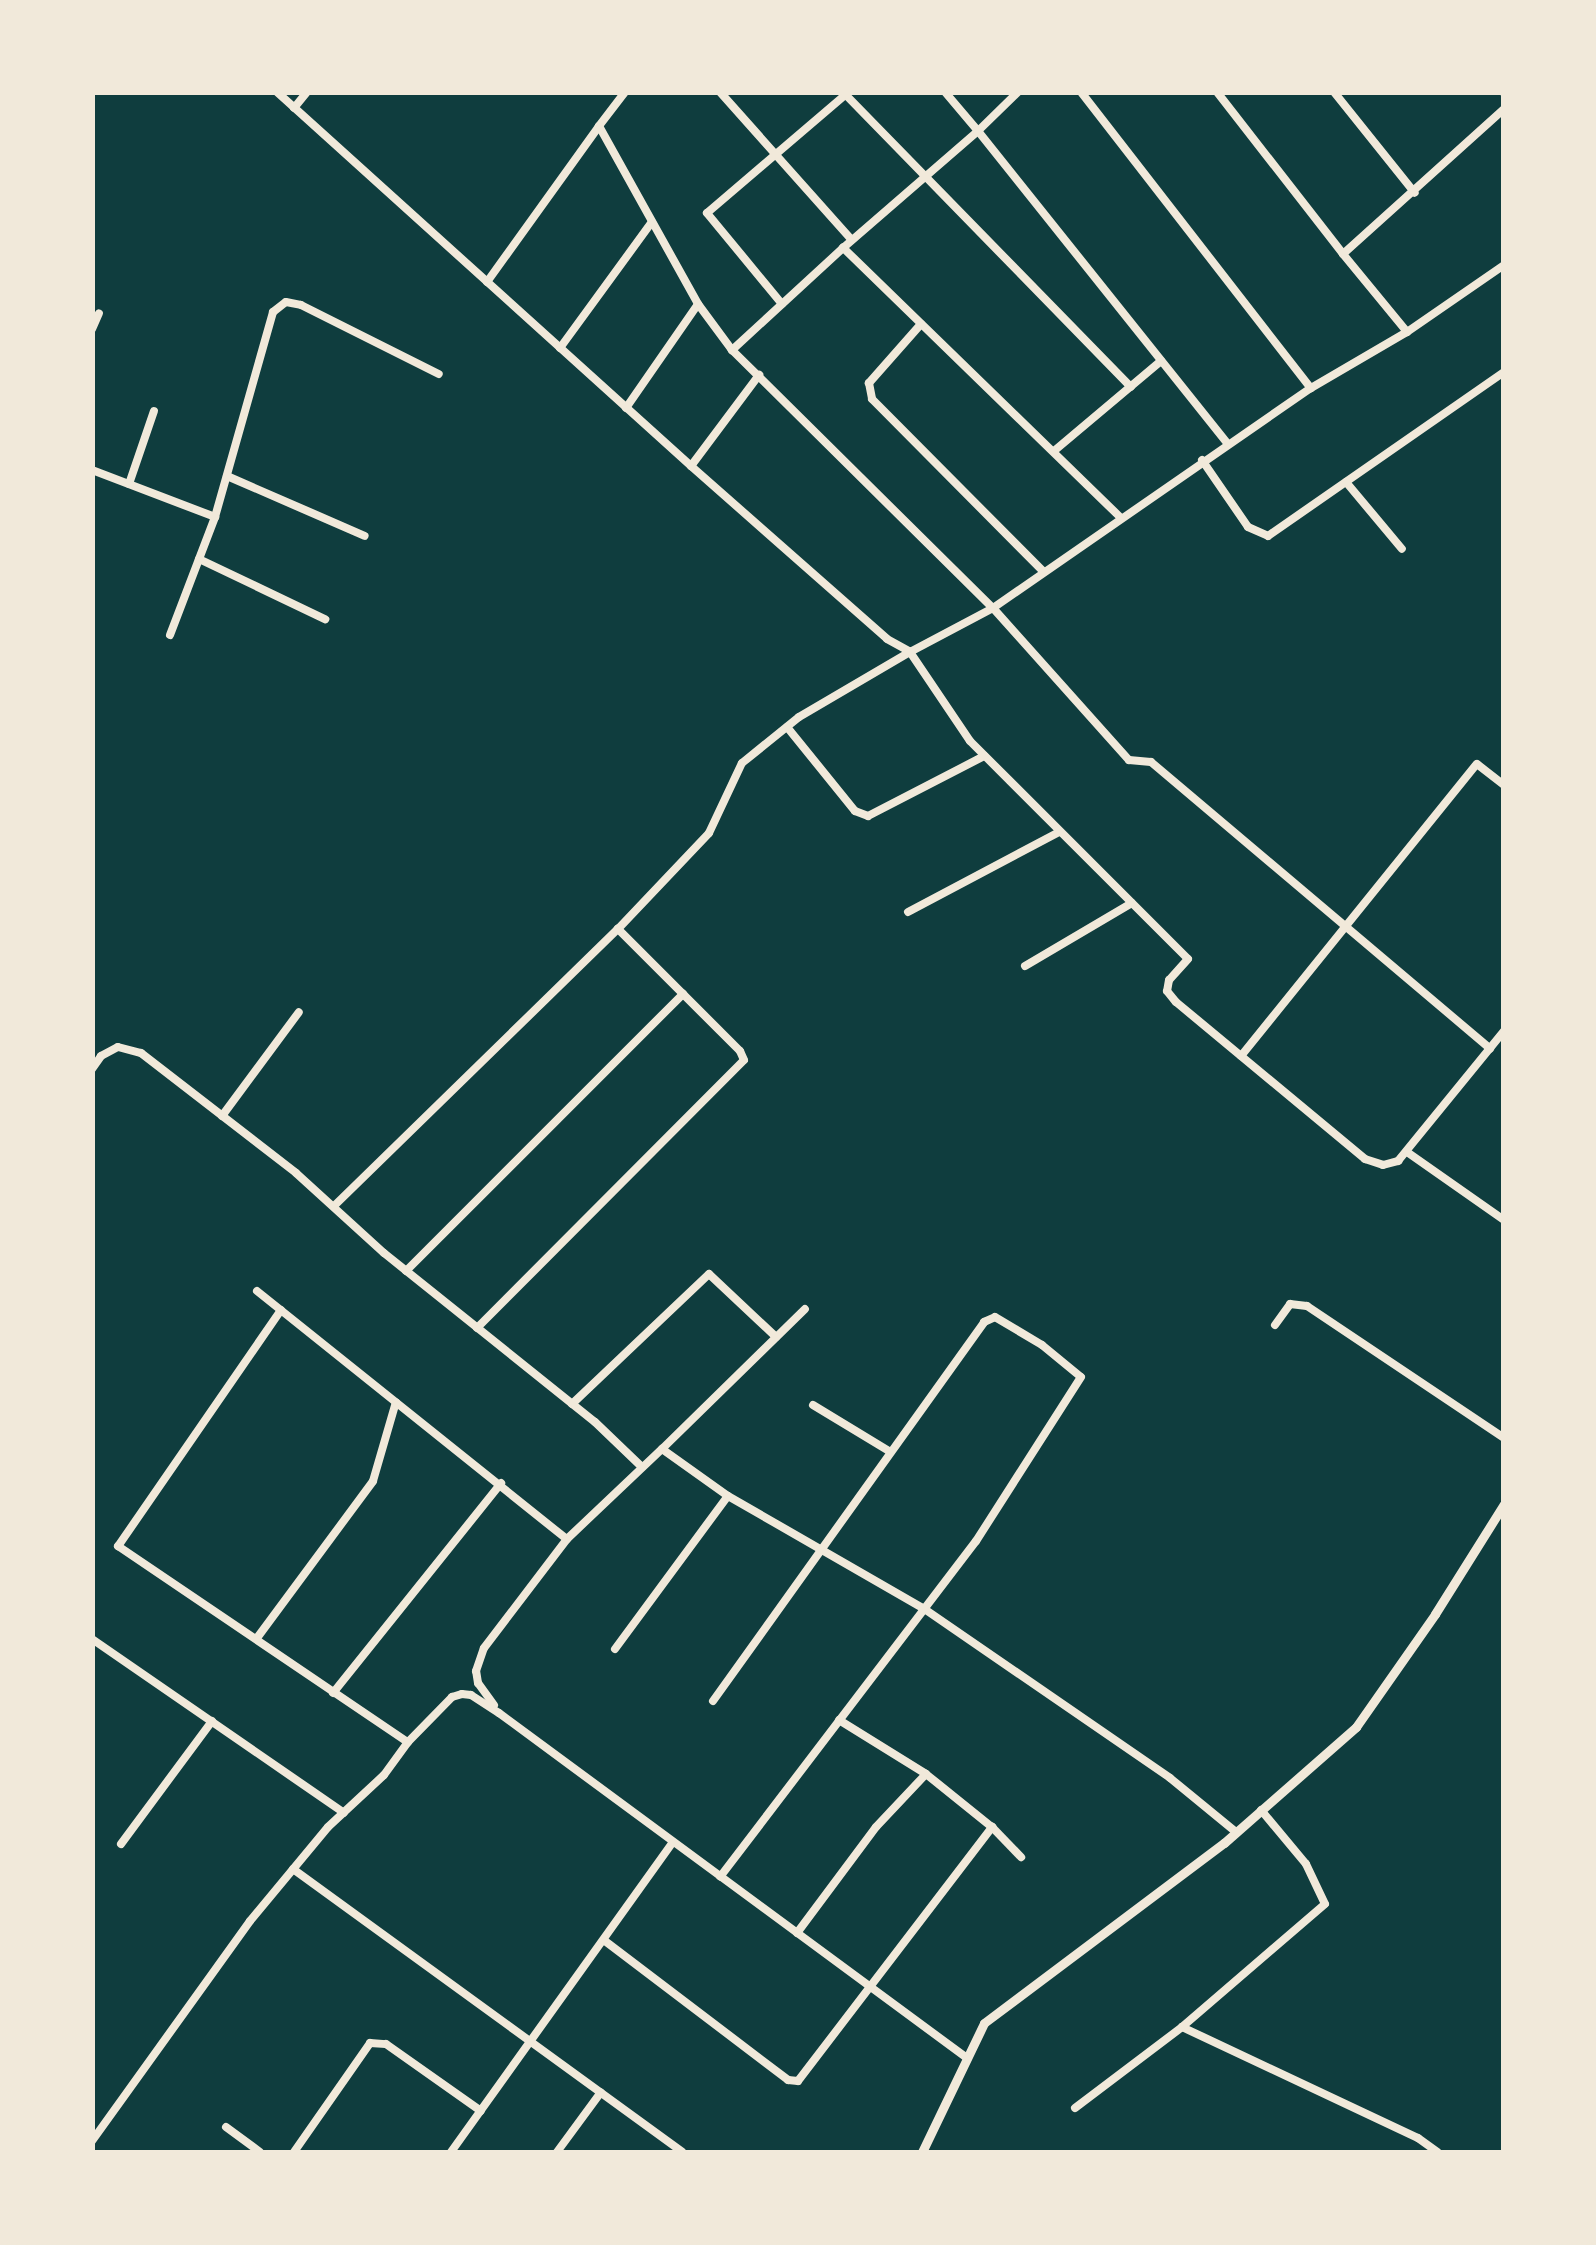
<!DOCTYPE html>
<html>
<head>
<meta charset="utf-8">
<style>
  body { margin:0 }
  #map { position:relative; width:1596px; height:2245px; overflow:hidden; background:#0f3d3e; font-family:"Roboto Condensed",sans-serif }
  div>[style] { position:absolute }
  .minor>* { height:8px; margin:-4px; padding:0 4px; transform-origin:4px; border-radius:4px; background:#f1e9da }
  .tertiary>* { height:9px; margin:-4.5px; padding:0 4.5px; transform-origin:4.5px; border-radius:4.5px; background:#f1e9da }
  span { translate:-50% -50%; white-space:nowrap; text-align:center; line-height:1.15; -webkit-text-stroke:10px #f1e9da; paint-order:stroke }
  .frame { position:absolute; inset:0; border:95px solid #f1e9da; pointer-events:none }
</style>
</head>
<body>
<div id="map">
  <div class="minor">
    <i style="left:277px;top:92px;width:558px;rotate:42.09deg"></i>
    <i style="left:691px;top:466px;width:261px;rotate:41.4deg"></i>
    <i style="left:887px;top:639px;width:26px;rotate:29deg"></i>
    <i style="left:910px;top:652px;width:94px;rotate:-27.9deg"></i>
    <i style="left:993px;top:608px;width:387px;rotate:-34.7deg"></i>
    <i style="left:625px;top:92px;width:43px;rotate:127.4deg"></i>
    <i style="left:599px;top:126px;width:204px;rotate:60.9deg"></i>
    <i style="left:698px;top:304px;width:57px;rotate:53.5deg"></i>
    <i style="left:720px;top:92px;width:198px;rotate:48.3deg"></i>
    <i style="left:843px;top:92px;width:412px;rotate:45.7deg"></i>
    <i style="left:945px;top:92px;width:51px;rotate:49.8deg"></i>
    <i style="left:978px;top:131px;width:56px;rotate:-44.3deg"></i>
    <i style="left:1081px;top:92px;width:375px;rotate:52.2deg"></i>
    <i style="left:1311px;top:388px;width:111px;rotate:-30.3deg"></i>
    <i style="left:1407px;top:332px;width:118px;rotate:-34.6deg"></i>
    <i style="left:1217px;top:92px;width:205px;rotate:52.1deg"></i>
    <i style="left:1343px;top:254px;width:217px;rotate:-42deg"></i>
    <i style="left:1334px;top:92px;width:129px;rotate:51.3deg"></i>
    <i style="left:1503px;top:92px;width:1px;rotate:45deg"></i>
    <i style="left:294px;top:108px;width:21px;rotate:-51deg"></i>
    <i style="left:843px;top:248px;width:151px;rotate:137.4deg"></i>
    <i style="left:732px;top:350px;width:367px;rotate:44.7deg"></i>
    <i style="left:993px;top:608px;width:204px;rotate:48.2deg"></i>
    <i style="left:1129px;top:760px;width:22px;rotate:5deg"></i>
    <i style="left:1151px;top:762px;width:444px;rotate:40.2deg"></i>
    <i style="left:1343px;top:254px;width:101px;rotate:50.6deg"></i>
    <i style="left:487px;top:282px;width:192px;rotate:-54.3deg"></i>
    <i style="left:782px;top:304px;width:118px;rotate:-129.5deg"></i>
    <i style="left:707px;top:213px;width:182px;rotate:-40.5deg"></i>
    <i style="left:921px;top:324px;width:79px;rotate:131.4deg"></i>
    <i style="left:869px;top:383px;width:16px;rotate:79deg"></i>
    <i style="left:872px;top:399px;width:243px;rotate:45.2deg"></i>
    <i style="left:92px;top:329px;width:17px;rotate:-66deg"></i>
    <i style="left:560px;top:348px;width:156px;rotate:-53.9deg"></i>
    <i style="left:626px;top:408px;width:126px;rotate:-55.3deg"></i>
    <i style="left:1054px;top:451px;width:140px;rotate:-40.1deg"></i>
    <i style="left:1202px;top:460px;width:81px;rotate:55.5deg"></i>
    <i style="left:1248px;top:527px;width:22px;rotate:24deg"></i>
    <i style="left:1268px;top:536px;width:287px;rotate:-34.8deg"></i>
    <i style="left:691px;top:466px;width:114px;rotate:-53.2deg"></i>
    <i style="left:92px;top:470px;width:132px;rotate:20.9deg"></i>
    <i style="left:227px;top:476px;width:150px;rotate:23.5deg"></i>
    <i style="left:1346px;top:482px;width:87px;rotate:50.1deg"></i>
    <i style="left:129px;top:484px;width:77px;rotate:-71.1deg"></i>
    <i style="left:1121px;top:518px;width:388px;rotate:-135.8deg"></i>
    <i style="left:843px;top:248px;width:179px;rotate:-40.9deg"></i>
    <i style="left:978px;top:131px;width:398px;rotate:51.4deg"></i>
    <i style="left:199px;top:559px;width:140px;rotate:25.5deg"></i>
    <i style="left:170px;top:635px;width:126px;rotate:-69.1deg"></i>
    <i style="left:215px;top:517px;width:213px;rotate:-74.2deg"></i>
    <i style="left:273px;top:312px;width:16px;rotate:-38deg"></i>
    <i style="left:286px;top:302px;width:15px;rotate:11deg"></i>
    <i style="left:301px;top:305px;width:154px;rotate:26.6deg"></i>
    <i style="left:787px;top:727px;width:108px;rotate:51deg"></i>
    <i style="left:855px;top:811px;width:14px;rotate:21deg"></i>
    <i style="left:868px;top:816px;width:131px;rotate:-27.3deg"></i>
    <i style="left:908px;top:912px;width:171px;rotate:-27.9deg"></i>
    <i style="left:1025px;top:966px;width:124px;rotate:-30.5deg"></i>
    <i style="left:1241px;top:1056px;width:375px;rotate:-51.1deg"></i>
    <i style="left:1477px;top:764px;width:34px;rotate:38deg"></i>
    <i style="left:92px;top:1069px;width:16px;rotate:-55deg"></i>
    <i style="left:101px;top:1056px;width:19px;rotate:-28deg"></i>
    <i style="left:118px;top:1047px;width:24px;rotate:15deg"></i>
    <i style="left:141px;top:1053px;width:196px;rotate:37.7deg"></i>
    <i style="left:296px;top:1173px;width:119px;rotate:42.3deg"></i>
    <i style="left:384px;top:1253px;width:270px;rotate:38.7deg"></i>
    <i style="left:595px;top:1422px;width:65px;rotate:43.8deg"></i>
    <i style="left:222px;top:1116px;width:129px;rotate:-53.5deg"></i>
    <i style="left:1407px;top:1152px;width:118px;rotate:35deg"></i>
    <i style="left:334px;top:1206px;width:397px;rotate:-44.3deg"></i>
    <i style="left:406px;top:1271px;width:392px;rotate:-45deg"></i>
    <i style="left:257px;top:1291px;width:397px;rotate:38.7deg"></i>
    <i style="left:281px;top:1310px;width:287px;rotate:124.6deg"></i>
    <i style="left:118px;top:1546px;width:350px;rotate:34.1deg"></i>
    <i style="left:1275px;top:1325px;width:26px;rotate:-54deg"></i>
    <i style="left:1290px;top:1304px;width:17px;rotate:7deg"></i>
    <i style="left:1307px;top:1306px;width:237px;rotate:33.8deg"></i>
    <i style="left:477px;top:1328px;width:378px;rotate:-45.1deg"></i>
    <i style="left:744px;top:1060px;width:10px;rotate:-114deg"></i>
    <i style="left:740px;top:1051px;width:173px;rotate:-135deg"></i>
    <i style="left:618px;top:929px;width:132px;rotate:-46.5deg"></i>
    <i style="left:709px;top:833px;width:77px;rotate:-64.8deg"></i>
    <i style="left:742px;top:763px;width:73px;rotate:-38.9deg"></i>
    <i style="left:799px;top:717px;width:129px;rotate:-30.4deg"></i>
    <i style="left:910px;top:652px;width:107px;rotate:56deg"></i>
    <i style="left:970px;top:741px;width:308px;rotate:45deg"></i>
    <i style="left:1188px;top:959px;width:28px;rotate:132deg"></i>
    <i style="left:1169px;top:980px;width:11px;rotate:100deg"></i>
    <i style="left:1167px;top:991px;width:14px;rotate:51deg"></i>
    <i style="left:1176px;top:1002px;width:246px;rotate:39.7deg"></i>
    <i style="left:1365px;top:1159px;width:19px;rotate:18deg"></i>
    <i style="left:1383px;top:1165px;width:16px;rotate:-15deg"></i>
    <i style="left:1398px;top:1161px;width:168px;rotate:-50.8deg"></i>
    <i style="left:572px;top:1404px;width:189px;rotate:-43.5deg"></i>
    <i style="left:709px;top:1274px;width:92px;rotate:43.2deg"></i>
    <i style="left:813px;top:1405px;width:89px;rotate:31.2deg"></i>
    <i style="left:662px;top:1449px;width:200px;rotate:-44.4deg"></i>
    <i style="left:257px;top:1638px;width:195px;rotate:-53.5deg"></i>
    <i style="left:373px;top:1481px;width:82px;rotate:-73.8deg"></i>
    <i style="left:92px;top:1639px;width:306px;rotate:34.6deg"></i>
    <i style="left:615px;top:1649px;width:190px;rotate:-53.6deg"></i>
    <i style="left:333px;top:1693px;width:269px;rotate:-51.3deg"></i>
    <i style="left:713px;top:1701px;width:466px;rotate:-54.4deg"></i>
    <i style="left:984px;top:1322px;width:12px;rotate:-24deg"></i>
    <i style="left:995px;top:1317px;width:55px;rotate:30.8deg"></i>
    <i style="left:1042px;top:1345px;width:50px;rotate:39.4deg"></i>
    <i style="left:1081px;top:1377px;width:195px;rotate:122.6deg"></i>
    <i style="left:976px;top:1541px;width:422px;rotate:127.3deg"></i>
    <i style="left:494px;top:1705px;width:27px;rotate:-126deg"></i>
    <i style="left:478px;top:1683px;width:12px;rotate:-99deg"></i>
    <i style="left:476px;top:1671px;width:24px;rotate:-71deg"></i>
    <i style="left:484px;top:1648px;width:137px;rotate:-52.7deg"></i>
    <i style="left:567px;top:1539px;width:131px;rotate:-43.5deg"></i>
    <i style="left:662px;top:1449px;width:81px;rotate:35.5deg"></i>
    <i style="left:728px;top:1496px;width:225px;rotate:29.9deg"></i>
    <i style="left:923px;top:1608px;width:300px;rotate:34.5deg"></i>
    <i style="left:1170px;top:1778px;width:85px;rotate:39.3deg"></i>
    <i style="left:839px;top:1720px;width:102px;rotate:31.8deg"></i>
    <i style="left:926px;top:1774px;width:85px;rotate:38.8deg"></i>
    <i style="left:1261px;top:1810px;width:70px;rotate:50.2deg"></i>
    <i style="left:1306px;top:1864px;width:44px;rotate:64.6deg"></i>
    <i style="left:1325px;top:1904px;width:189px;rotate:139.3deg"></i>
    <i style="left:1182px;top:2027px;width:261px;rotate:25.2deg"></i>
    <i style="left:1418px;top:2138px;width:24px;rotate:36deg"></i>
    <i style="left:121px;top:1844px;width:153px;rotate:-53.5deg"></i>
    <i style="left:293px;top:1869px;width:481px;rotate:36deg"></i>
    <i style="left:797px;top:1933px;width:132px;rotate:-53.3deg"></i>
    <i style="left:876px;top:1827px;width:73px;rotate:-46.7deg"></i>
    <i style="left:605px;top:1941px;width:230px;rotate:37.2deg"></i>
    <i style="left:788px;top:2080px;width:10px;rotate:6deg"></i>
    <i style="left:798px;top:2081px;width:320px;rotate:-52.6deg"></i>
    <i style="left:992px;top:1827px;width:42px;rotate:46deg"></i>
    <i style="left:1075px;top:2108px;width:134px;rotate:-37.1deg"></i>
    <i style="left:226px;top:2127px;width:42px;rotate:36.3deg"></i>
    <i style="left:92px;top:2141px;width:271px;rotate:-54.3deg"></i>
    <i style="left:250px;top:1921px;width:122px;rotate:-50.3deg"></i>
    <i style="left:328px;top:1827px;width:76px;rotate:-42.9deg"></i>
    <i style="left:384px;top:1775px;width:41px;rotate:-54deg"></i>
    <i style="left:408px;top:1742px;width:63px;rotate:-45.6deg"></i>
    <i style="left:452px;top:1697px;width:10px;rotate:-17deg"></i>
    <i style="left:462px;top:1694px;width:9px;rotate:6deg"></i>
    <i style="left:471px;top:1695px;width:33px;rotate:33deg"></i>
    <i style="left:499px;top:1713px;width:581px;rotate:36.4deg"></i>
    <i style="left:294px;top:2152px;width:133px;rotate:-55.1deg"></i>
    <i style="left:370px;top:2043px;width:16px;rotate:4deg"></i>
    <i style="left:386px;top:2044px;width:116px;rotate:35.2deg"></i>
    <i style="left:451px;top:2152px;width:380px;rotate:-54.4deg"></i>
    <i style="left:557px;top:2152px;width:74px;rotate:-53.7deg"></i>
  </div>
  <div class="tertiary">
    <i style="left:922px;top:2152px;width:143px;rotate:-64.3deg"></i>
    <i style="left:984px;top:2023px;width:300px;rotate:-36.9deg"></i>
    <i style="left:1224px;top:1843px;width:176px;rotate:-41.3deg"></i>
    <i style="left:1356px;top:1727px;width:138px;rotate:-55deg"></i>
    <i style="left:1435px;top:1614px;width:130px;rotate:-57.9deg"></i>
  </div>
  <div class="frame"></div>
</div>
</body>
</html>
